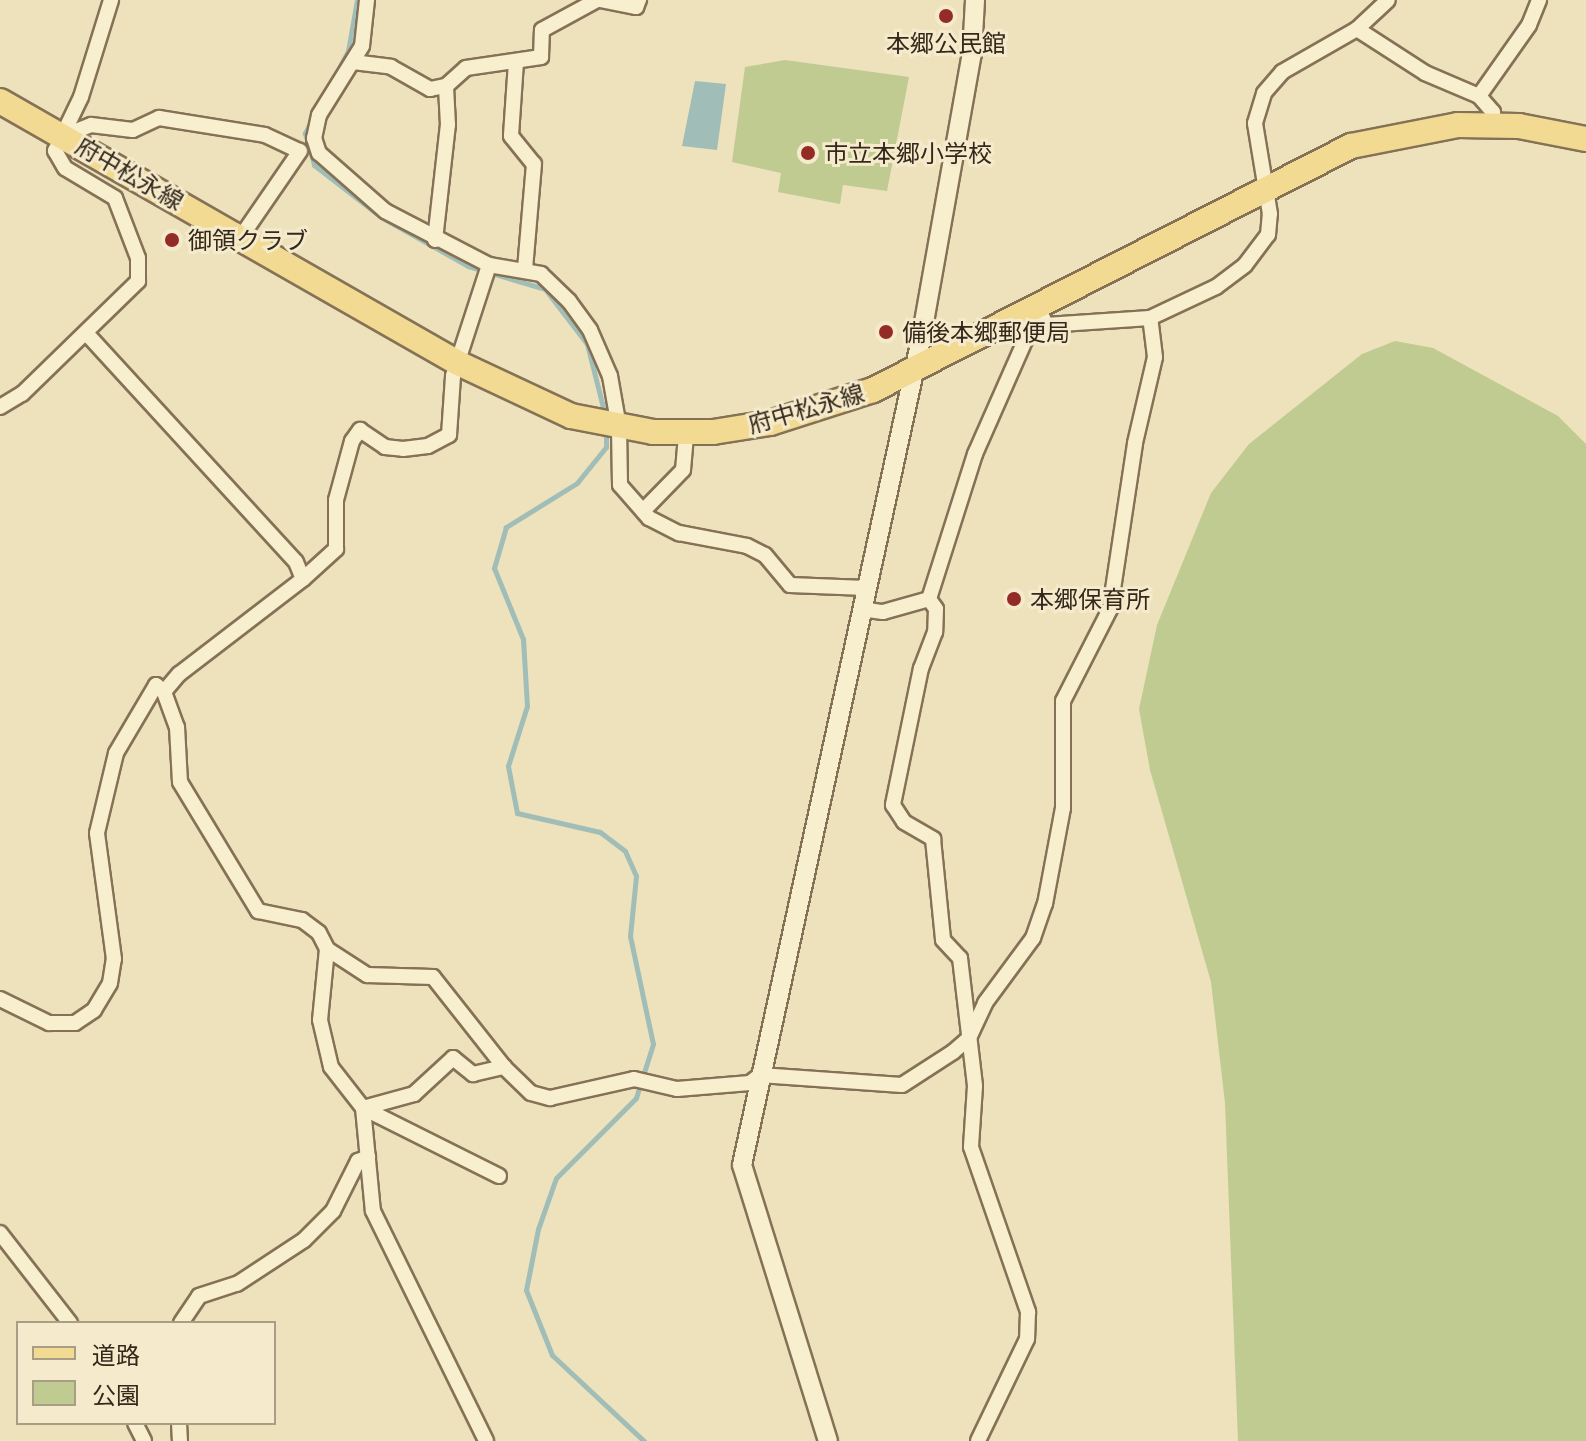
<!DOCTYPE html>
<html>
<head>
<meta charset="utf-8">
<style>
  body { margin:0 }
  #map { position:relative; width:1586px; height:1441px; overflow:hidden; background:#ede2bc; font-family:"Noto Serif","Noto Sans JP",serif }
  div>[style] { position:absolute }
  .green>* { inset:0; background:#c0cb91 }
  .water>* { inset:0; background:#a0beb7 }
  .stream>* { height:5px; margin:-2.5px; padding:0 2.5px; transform-origin:2.5px; border-radius:2.5px; background:#a0beb7 }
  .roads { filter:drop-shadow(2px 0 #857256) drop-shadow(-2px 0 #857256) drop-shadow(0 2px #857256) drop-shadow(0 -2px #857256) }
  .minor>* { height:14px; margin:-7px; padding:0 7px; transform-origin:7px; border-radius:7px; background:#f8efcf }
  .tertiary>* { height:18px; margin:-9px; padding:0 9px; transform-origin:9px; border-radius:9px; background:#f8efcf }
  .primary>* { height:24px; margin:-12px; padding:0 12px; transform-origin:12px; border-radius:12px; background:#f2da92 }
  .dots>* { width:22px; height:22px; translate:-50% -50%; box-sizing:border-box; border:4px solid #f5ebcc; border-radius:50% }
  span { translate:-50% -50%; white-space:nowrap; text-align:center; line-height:1.15; -webkit-text-stroke:6px #f5ebcc; paint-order:stroke }
  .poi-label { font-size:24px; color:#34281b }
  .left { translate:0 -50%; text-align:left }
  .street-label { font-size:24px; color:#34281b }
  .legend { position:absolute; left:16px; top:1321px; width:260px; height:104px; box-sizing:border-box; background:#f5ebcc; border:2px solid #a89d85; margin:0; padding:10px 14px; list-style:none; font-size:24px; color:#34281b }
  .legend li { display:flex; align-items:center; gap:16px; height:40px }
  .legend b { width:40px; border:2px solid #a89d85 }
</style>
</head>
<body>
<div id="map">
  <div class="green">
    <i style="clip-path:polygon(785px 60px,909px 77px,887px 191px,843px 185px,840px 204px,778px 192px,781px 173px,732px 162px,745px 67px)"></i>
    <i style="clip-path:polygon(1395px 341px,1433px 348px,1558px 416px,1586px 444px,1586px 1441px,1238px 1441px,1225px 1103px,1211px 982px,1150px 770px,1139px 709px,1157px 625px,1211px 493px,1249px 444px,1362px 354px)"></i>
  </div>
  <div class="water">
    <i style="clip-path:polygon(695px 81px,726px 84px,717px 150px,682px 146px)"></i>
  </div>
  <div class="stream">
    <i style="left:357px;top:0;width:52px;rotate:100deg"></i>
    <i style="left:348px;top:51px;width:93px;rotate:117.7deg"></i>
    <i style="left:305px;top:133px;width:33px;rotate:74deg"></i>
    <i style="left:314px;top:165px;width:85px;rotate:37.8deg"></i>
    <i style="left:381px;top:217px;width:100px;rotate:29.4deg"></i>
    <i style="left:468px;top:266px;width:80px;rotate:16.6deg"></i>
    <i style="left:545px;top:289px;width:69px;rotate:52.6deg"></i>
    <i style="left:587px;top:344px;width:73px;rotate:75.8deg"></i>
    <i style="left:606px;top:429px;width:18px;rotate:90deg"></i>
    <i style="left:606px;top:447px;width:46px;rotate:128.9deg"></i>
    <i style="left:577px;top:483px;width:84px;rotate:148.2deg"></i>
    <i style="left:506px;top:527px;width:43px;rotate:106.3deg"></i>
    <i style="left:494px;top:568px;width:77px;rotate:67.8deg"></i>
    <i style="left:523px;top:639px;width:67px;rotate:86.6deg"></i>
    <i style="left:527px;top:706px;width:63px;rotate:107.6deg"></i>
    <i style="left:508px;top:766px;width:48px;rotate:79.2deg"></i>
    <i style="left:517px;top:813px;width:85px;rotate:12.9deg"></i>
    <i style="left:600px;top:832px;width:31px;rotate:37deg"></i>
    <i style="left:625px;top:851px;width:27px;rotate:66deg"></i>
    <i style="left:636px;top:876px;width:60px;rotate:95.7deg"></i>
    <i style="left:630px;top:936px;width:110px;rotate:78deg"></i>
    <i style="left:653px;top:1044px;width:57px;rotate:107.5deg"></i>
    <i style="left:636px;top:1098px;width:113px;rotate:135deg"></i>
    <i style="left:556px;top:1178px;width:54px;rotate:109.4deg"></i>
    <i style="left:538px;top:1229px;width:62px;rotate:101.1deg"></i>
    <i style="left:526px;top:1290px;width:70px;rotate:68.2deg"></i>
    <i style="left:552px;top:1355px;width:126px;rotate:43.1deg"></i>
  </div>
  <div class="roads">
    <div class="minor">
      <i style="left:367px;top:0;width:46px;rotate:96.2deg"></i>
      <i style="left:362px;top:46px;width:81px;rotate:121.9deg"></i>
      <i style="left:319px;top:115px;width:24px;rotate:102deg"></i>
      <i style="left:314px;top:138px;width:16px;rotate:72deg"></i>
      <i style="left:319px;top:153px;width:88px;rotate:41.3deg"></i>
      <i style="left:385px;top:211px;width:117px;rotate:27.4deg"></i>
      <i style="left:489px;top:265px;width:53px;rotate:9.8deg"></i>
      <i style="left:541px;top:274px;width:39px;rotate:44deg"></i>
      <i style="left:569px;top:301px;width:36px;rotate:54deg"></i>
      <i style="left:590px;top:330px;width:50px;rotate:66.5deg"></i>
      <i style="left:610px;top:376px;width:52px;rotate:80deg"></i>
      <i style="left:619px;top:427px;width:58px;rotate:89deg"></i>
      <i style="left:620px;top:485px;width:44px;rotate:48.7deg"></i>
      <i style="left:649px;top:518px;width:34px;rotate:27deg"></i>
      <i style="left:679px;top:533px;width:69px;rotate:10.8deg"></i>
      <i style="left:747px;top:546px;width:20px;rotate:27deg"></i>
      <i style="left:765px;top:555px;width:39px;rotate:50deg"></i>
      <i style="left:790px;top:585px;width:76px;rotate:2.3deg"></i>
      <i style="left:600px;top:0;width:37px;rotate:11deg"></i>
      <i style="left:636px;top:7px;width:8px;rotate:-67deg"></i>
      <i style="left:1357px;top:29px;width:81px;rotate:32.9deg"></i>
      <i style="left:1425px;top:73px;width:59px;rotate:23.1deg"></i>
      <i style="left:1479px;top:96px;width:21px;rotate:49deg"></i>
      <i style="left:1493px;top:112px;width:14px;rotate:86deg"></i>
      <i style="left:353px;top:62px;width:38px;rotate:7deg"></i>
      <i style="left:391px;top:67px;width:45px;rotate:29.4deg"></i>
      <i style="left:430px;top:89px;width:16px;rotate:-11deg"></i>
      <i style="left:446px;top:86px;width:27px;rotate:-42deg"></i>
      <i style="left:466px;top:68px;width:76px;rotate:-8.3deg"></i>
      <i style="left:541px;top:57px;width:27px;rotate:-88deg"></i>
      <i style="left:542px;top:30px;width:63px;rotate:-28.6deg"></i>
      <i style="left:516px;top:62px;width:74px;rotate:93.9deg"></i>
      <i style="left:511px;top:136px;width:36px;rotate:51deg"></i>
      <i style="left:534px;top:164px;width:105px;rotate:94.9deg"></i>
      <i style="left:1479px;top:96px;width:87px;rotate:-54.8deg"></i>
      <i style="left:1529px;top:25px;width:27px;rotate:-68deg"></i>
      <i style="left:66px;top:135px;width:27px;rotate:-22deg"></i>
      <i style="left:91px;top:125px;width:42px;rotate:6.8deg"></i>
      <i style="left:133px;top:130px;width:29px;rotate:-25deg"></i>
      <i style="left:159px;top:118px;width:107px;rotate:9.1deg"></i>
      <i style="left:265px;top:135px;width:38px;rotate:25deg"></i>
      <i style="left:300px;top:151px;width:104px;rotate:124.5deg"></i>
      <i style="left:435px;top:240px;width:116px;rotate:-83.6deg"></i>
      <i style="left:448px;top:125px;width:39px;rotate:-93deg"></i>
      <i style="left:1046px;top:325px;width:104px;rotate:-3.9deg"></i>
      <i style="left:1150px;top:318px;width:73px;rotate:-25.2deg"></i>
      <i style="left:1216px;top:287px;width:36px;rotate:-37deg"></i>
      <i style="left:1245px;top:265px;width:38px;rotate:-53deg"></i>
      <i style="left:1268px;top:235px;width:21px;rotate:-85deg"></i>
      <i style="left:1270px;top:214px;width:92px;rotate:-99.4deg"></i>
      <i style="left:1255px;top:123px;width:31px;rotate:-73deg"></i>
      <i style="left:1264px;top:93px;width:28px;rotate:-49deg"></i>
      <i style="left:1282px;top:72px;width:86px;rotate:-29.8deg"></i>
      <i style="left:1357px;top:29px;width:42px;rotate:-43.1deg"></i>
      <i style="left:87px;top:334px;width:309px;rotate:47.5deg"></i>
      <i style="left:296px;top:562px;width:18px;rotate:68deg"></i>
      <i style="left:303px;top:579px;width:156px;rotate:142.5deg"></i>
      <i style="left:179px;top:674px;width:23px;rotate:130deg"></i>
      <i style="left:164px;top:692px;width:37px;rotate:70deg"></i>
      <i style="left:177px;top:727px;width:55px;rotate:86.9deg"></i>
      <i style="left:180px;top:782px;width:151px;rotate:58.8deg"></i>
      <i style="left:258px;top:911px;width:45px;rotate:11.6deg"></i>
      <i style="left:302px;top:920px;width:21px;rotate:37deg"></i>
      <i style="left:319px;top:933px;width:18px;rotate:63deg"></i>
      <i style="left:327px;top:949px;width:71px;rotate:95.6deg"></i>
      <i style="left:320px;top:1020px;width:48px;rotate:76.8deg"></i>
      <i style="left:331px;top:1067px;width:52px;rotate:52deg"></i>
      <i style="left:363px;top:1108px;width:103px;rotate:84.5deg"></i>
      <i style="left:373px;top:1211px;width:256px;rotate:63.8deg"></i>
      <i style="left:0;top:407px;width:26px;rotate:-31deg"></i>
      <i style="left:22px;top:394px;width:162px;rotate:-44.2deg"></i>
      <i style="left:138px;top:281px;width:23px;rotate:-90deg"></i>
      <i style="left:138px;top:258px;width:64px;rotate:-111deg"></i>
      <i style="left:115px;top:198px;width:58px;rotate:-149deg"></i>
      <i style="left:65px;top:168px;width:20px;rotate:-120deg"></i>
      <i style="left:55px;top:151px;width:60px;rotate:-64.3deg"></i>
      <i style="left:81px;top:97px;width:102px;rotate:-72.8deg"></i>
      <i style="left:643px;top:511px;width:57px;rotate:-45.7deg"></i>
      <i style="left:683px;top:470px;width:38px;rotate:-85deg"></i>
      <i style="left:303px;top:579px;width:45px;rotate:-42.3deg"></i>
      <i style="left:336px;top:549px;width:49px;rotate:-90deg"></i>
      <i style="left:336px;top:500px;width:61px;rotate:-74.8deg"></i>
      <i style="left:352px;top:441px;width:14px;rotate:-54deg"></i>
      <i style="left:360px;top:430px;width:30px;rotate:34deg"></i>
      <i style="left:385px;top:447px;width:18px;rotate:6deg"></i>
      <i style="left:403px;top:449px;width:25px;rotate:-7deg"></i>
      <i style="left:428px;top:446px;width:24px;rotate:-28deg"></i>
      <i style="left:449px;top:435px;width:59px;rotate:-86.1deg"></i>
      <i style="left:453px;top:376px;width:117px;rotate:-72deg"></i>
      <i style="left:929px;top:599px;width:152px;rotate:-72.4deg"></i>
      <i style="left:975px;top:454px;width:129px;rotate:-66.2deg"></i>
      <i style="left:1027px;top:336px;width:22px;rotate:-30deg"></i>
      <i style="left:1046px;top:325px;width:8px;rotate:-113deg"></i>
      <i style="left:861px;top:609px;width:22px;rotate:8deg"></i>
      <i style="left:883px;top:612px;width:48px;rotate:-15.8deg"></i>
      <i style="left:929px;top:599px;width:12px;rotate:55deg"></i>
      <i style="left:936px;top:609px;width:23px;rotate:92deg"></i>
      <i style="left:935px;top:632px;width:39px;rotate:111deg"></i>
      <i style="left:921px;top:668px;width:140px;rotate:101.6deg"></i>
      <i style="left:893px;top:805px;width:20px;rotate:57deg"></i>
      <i style="left:904px;top:822px;width:34px;rotate:30deg"></i>
      <i style="left:933px;top:839px;width:101px;rotate:84.3deg"></i>
      <i style="left:943px;top:940px;width:25px;rotate:47deg"></i>
      <i style="left:960px;top:958px;width:129px;rotate:83.3deg"></i>
      <i style="left:975px;top:1086px;width:61px;rotate:93.8deg"></i>
      <i style="left:971px;top:1147px;width:175px;rotate:70.9deg"></i>
      <i style="left:1028px;top:1312px;width:27px;rotate:92deg"></i>
      <i style="left:1027px;top:1339px;width:113px;rotate:115.7deg"></i>
      <i style="left:327px;top:949px;width:48px;rotate:33deg"></i>
      <i style="left:367px;top:975px;width:66px;rotate:1.7deg"></i>
      <i style="left:433px;top:977px;width:115px;rotate:51.7deg"></i>
      <i style="left:504px;top:1067px;width:37px;rotate:44deg"></i>
      <i style="left:531px;top:1093px;width:20px;rotate:15deg"></i>
      <i style="left:550px;top:1098px;width:86px;rotate:-12.7deg"></i>
      <i style="left:634px;top:1079px;width:44px;rotate:13.1deg"></i>
      <i style="left:677px;top:1089px;width:73px;rotate:-4.7deg"></i>
      <i style="left:750px;top:1083px;width:13px;rotate:-39deg"></i>
      <i style="left:760px;top:1075px;width:142px;rotate:4deg"></i>
      <i style="left:902px;top:1085px;width:61px;rotate:-32.9deg"></i>
      <i style="left:953px;top:1052px;width:21px;rotate:-41deg"></i>
      <i style="left:969px;top:1038px;width:38px;rotate:-65deg"></i>
      <i style="left:985px;top:1003px;width:81px;rotate:-53.6deg"></i>
      <i style="left:1033px;top:938px;width:36px;rotate:-71deg"></i>
      <i style="left:1045px;top:904px;width:98px;rotate:-79.4deg"></i>
      <i style="left:1063px;top:808px;width:107px;rotate:-90deg"></i>
      <i style="left:1063px;top:701px;width:103px;rotate:-62.9deg"></i>
      <i style="left:1110px;top:609px;width:168px;rotate:-81.4deg"></i>
      <i style="left:1135px;top:443px;width:88px;rotate:-76.9deg"></i>
      <i style="left:1155px;top:357px;width:39px;rotate:-97deg"></i>
      <i style="left:0;top:999px;width:55px;rotate:26.1deg"></i>
      <i style="left:49px;top:1023px;width:26px"></i>
      <i style="left:75px;top:1023px;width:23px;rotate:-34deg"></i>
      <i style="left:94px;top:1010px;width:31px;rotate:-59deg"></i>
      <i style="left:110px;top:983px;width:24px;rotate:-81deg"></i>
      <i style="left:114px;top:959px;width:127px;rotate:-97.7deg"></i>
      <i style="left:97px;top:833px;width:82px;rotate:-76.6deg"></i>
      <i style="left:116px;top:753px;width:79px;rotate:-59.5deg"></i>
      <i style="left:156px;top:685px;width:11px;rotate:41deg"></i>
      <i style="left:499px;top:1176px;width:152px;rotate:-153.4deg"></i>
      <i style="left:363px;top:1108px;width:53px;rotate:-15.4deg"></i>
      <i style="left:414px;top:1094px;width:53px;rotate:-42.7deg"></i>
      <i style="left:453px;top:1058px;width:26px;rotate:39deg"></i>
      <i style="left:473px;top:1074px;width:32px;rotate:-13deg"></i>
      <i style="left:0;top:1233px;width:114px;rotate:52.1deg"></i>
      <i style="left:181px;top:1323px;width:32px;rotate:-56deg"></i>
      <i style="left:199px;top:1296px;width:40px;rotate:-18deg"></i>
      <i style="left:237px;top:1284px;width:80px;rotate:-33.3deg"></i>
      <i style="left:304px;top:1240px;width:41px;rotate:-45deg"></i>
      <i style="left:333px;top:1211px;width:56px;rotate:-63.4deg"></i>
      <i style="left:358px;top:1161px;width:11px;rotate:-22deg"></i>
      <i style="left:135px;top:1423px;width:20px;rotate:63deg"></i>
      <i style="left:179px;top:1423px;width:18px;rotate:87deg"></i>
    </div>
    <div class="tertiary">
      <i style="left:828px;top:1441px;width:289px;rotate:-107.3deg"></i>
      <i style="left:742px;top:1165px;width:845px;rotate:-77.77deg"></i>
      <i style="left:921px;top:339px;width:290px;rotate:-79.9deg"></i>
      <i style="left:972px;top:54px;width:54px;rotate:-86.8deg"></i>
    </div>
    <div class="primary">
      <i style="left:0;top:101px;width:528px;rotate:29.77deg"></i>
      <i style="left:458px;top:363px;width:125px;rotate:25.1deg"></i>
      <i style="left:571px;top:416px;width:84px;rotate:11deg"></i>
      <i style="left:653px;top:432px;width:60px"></i>
      <i style="left:713px;top:432px;width:58px;rotate:-9deg"></i>
      <i style="left:770px;top:423px;width:108px;rotate:-17.8deg"></i>
      <i style="left:873px;top:390px;width:537px;rotate:-27.04deg"></i>
      <i style="left:1351px;top:146px;width:109px;rotate:-11.1deg"></i>
      <i style="left:1458px;top:125px;width:61px;rotate:0.9deg"></i>
      <i style="left:1519px;top:126px;width:68px;rotate:11deg"></i>
    </div>
  </div>
  <div class="dots">
    <i style="left:946px;top:16px;background:#932c26"></i>
    <i style="left:808px;top:153px;background:#932c26"></i>
    <i style="left:172px;top:240px;background:#932c26"></i>
    <i style="left:886px;top:332px;background:#932c26"></i>
    <i style="left:1014px;top:599px;background:#932c26"></i>
  </div>
  <div class="poi-label">
    <span style="left:946px;top:43px">本郷公民館</span>
    <span class="left" style="left:824px;top:153px">市立本郷小学校</span>
    <span class="left" style="left:188px;top:240px">御領クラブ</span>
    <span class="left" style="left:902px;top:332px">備後本郷郵便局</span>
    <span class="left" style="left:1030px;top:599px">本郷保育所</span>
  </div>
  <div class="street-label">
    <span style="left:130px;top:173px;rotate:30deg">府中松永線</span>
    <span style="left:806px;top:408px;rotate:-16deg">府中松永線</span>
  </div>
  <ul class="legend">
  <li><b style="height:10px;background:#f2da92"></b>道路</li>
  <li><b style="height:22px;background:#c0cb91"></b>公園</li>
  </ul>
</div>
</body>
</html>
